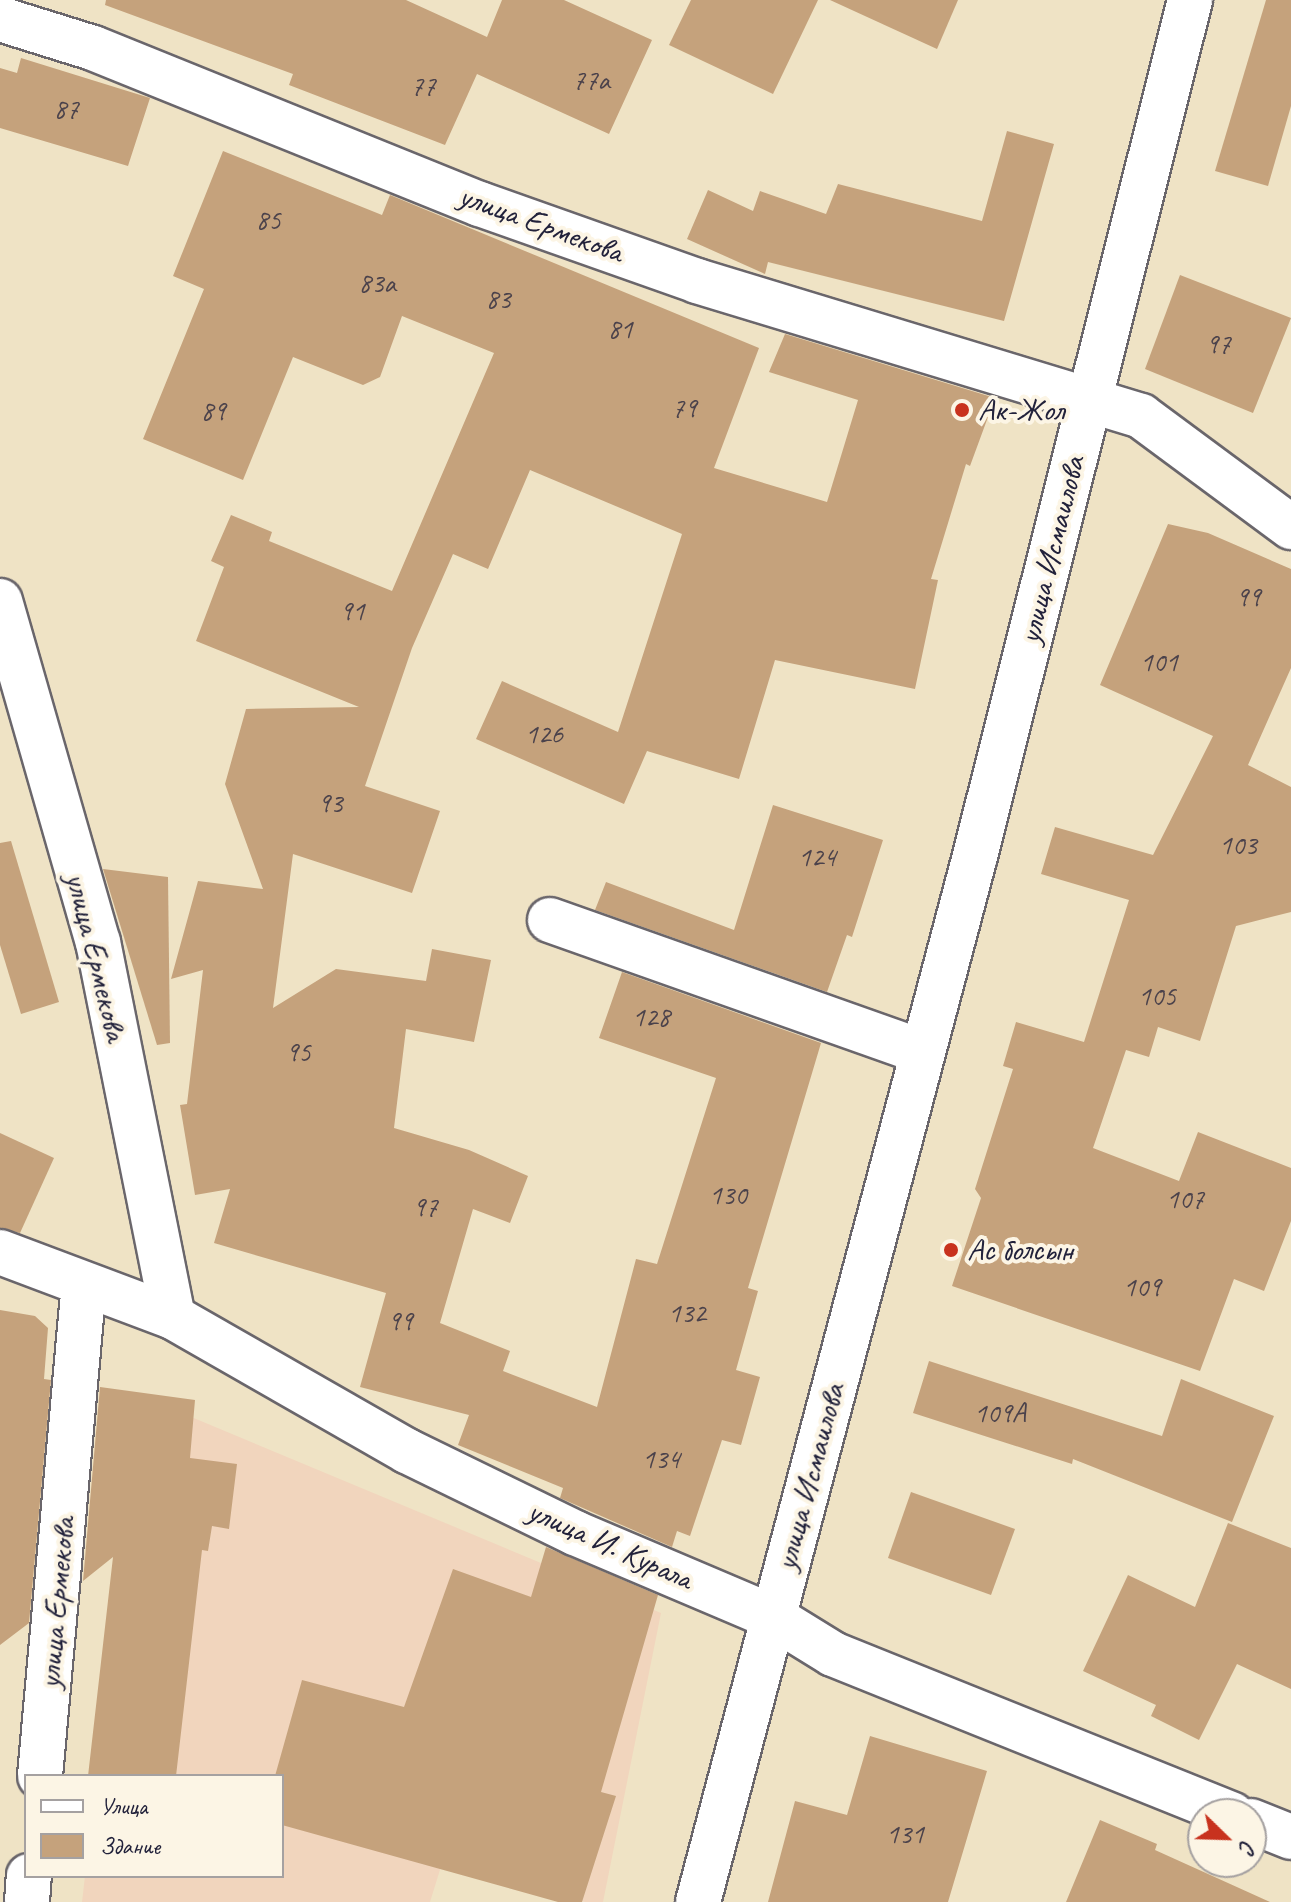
<!DOCTYPE html>
<html>
<head>
<meta charset="utf-8">
<style>
  body { margin:0 }
  #map { position:relative; width:1291px; height:1902px; overflow:hidden; background:#efe3c5; font-family:Caveat,sans-serif }
  div>[style] { position:absolute }
  .built>* { inset:0; background:#f1d5bd }
  .building>* { inset:0; background:#c5a27c }
  .roads { filter:drop-shadow(2px 0 #6a666b) drop-shadow(-2px 0 #6a666b) drop-shadow(0 2px #6a666b) drop-shadow(0 -2px #6a666b) }
  .street>* { height:44px; margin:-22px; padding:0 22px; transform-origin:22px; border-radius:22px; background:#fff }
  .primary>* { height:44px; margin:-22px; padding:0 22px; transform-origin:22px; border-radius:22px; background:#fff }
  .dots>* { width:22px; height:22px; translate:-50% -50%; box-sizing:border-box; border:4px solid #fcf5e5; border-radius:50% }
  span { translate:-50% -50%; white-space:nowrap; text-align:center; line-height:1.15; -webkit-text-stroke:8px #fcf5e5; paint-order:stroke }
  .number-label { font-size:28px; color:#4b424b }
  .number-label span { -webkit-text-stroke-width:0 }
  .street-label { font-size:32px; color:#22223b }
  .poi-label { font-size:32px; color:#22223b }
  .left { translate:0 -50%; text-align:left }
  .legend { position:absolute; left:24px; top:1774px; width:260px; height:104px; box-sizing:border-box; background:#fcf5e5; border:2px solid #a5a1a1; margin:0; padding:10px 14px; list-style:none; font-size:24px; color:#22223b }
  .legend li { display:flex; align-items:center; gap:16px; height:40px }
  .legend b { width:40px; border:2px solid #a5a1a1 }
  .north { position:absolute; left:1187px; top:1798px; width:80px; height:80px; box-sizing:border-box; background:#fcf5e5; border:2px solid #a5a1a1; border-radius:50%; rotate:113deg; font-size:22px; font-weight:700; line-height:32px; text-align:center; color:#22223b }
  .north::after { content:''; display:block; margin:auto; width:28px; height:36px; background:#c8321e; clip-path:polygon(50% 0,100% 100%,50% 72%,0 100%) }
</style>
</head>
<body>
<div id="map">
  <div class="built">
    <i style="clip-path:polygon(141px 1396px,661px 1613px,603px 1902px,585px 1902px,443px 1860px,430px 1902px,82px 1902px,85px 1876px,282px 1876px,282px 1776px,97px 1776px)"></i>
  </div>
  <div class="building">
    <i style="clip-path:polygon(106px 0,406px 0,487px 37px,502px 0,564px 0,652px 40px,609px 134px,477px 74px,445px 145px,289px 85px,293px 74px,105px 5px)"></i>
    <i style="clip-path:polygon(691px 0,818px 0,773px 94px,669px 45px)"></i>
    <i style="clip-path:polygon(830px 0,958px 0,937px 49px)"></i>
    <i style="clip-path:polygon(1266px 0,1291px 0,1291px 106px,1268px 186px,1215px 171px)"></i>
    <i style="clip-path:polygon(21px 58px,150px 98px,128px 166px,0 128px,0 68px,17px 73px)"></i>
    <i style="clip-path:polygon(1007px 131px,1054px 144px,1004px 321px,768px 262px,765px 274px,687px 239px,708px 190px,753px 211px,760px 191px,826px 214px,838px 184px,982px 221px)"></i>
    <i style="clip-path:polygon(223px 151px,382px 215px,390px 195px,759px 348px,714px 468px,827px 502px,858px 400px,769px 372px,785px 334px,995px 398px,970px 466px,966px 464px,931px 579px,938px 580px,915px 689px,775px 660px,739px 779px,647px 751px,624px 804px,476px 739px,502px 681px,618px 732px,682px 534px,530px 470px,488px 569px,453px 554px,412px 648px,365px 786px,440px 811px,412px 893px,293px 854px,273px 1008px,336px 969px,426px 981px,432px 949px,491px 960px,474px 1042px,406px 1029px,394px 1128px,469px 1150px,528px 1176px,510px 1223px,473px 1209px,440px 1323px,510px 1351px,503px 1371px,597px 1407px,636px 1259px,657px 1264px,716px 1078px,599px 1038px,622px 972px,821px 1043px,748px 1288px,758px 1291px,736px 1370px,760px 1377px,741px 1445px,722px 1440px,690px 1536px,677px 1531px,672px 1547px,560px 1498px,563px 1488px,458px 1445px,469px 1415px,360px 1387px,386px 1293px,214px 1243px,230px 1189px,195px 1195px,180px 1105px,187px 1104px,203px 970px,171px 979px,198px 881px,263px 889px,225px 784px,246px 709px,359px 707px,196px 641px,224px 567px,211px 561px,231px 515px,272px 532px,269px 541px,392px 591px,494px 353px,402px 316px,380px 377px,363px 385px,293px 357px,243px 480px,143px 439px,204px 289px,173px 276px)"></i>
    <i style="clip-path:polygon(1180px 275px,1291px 318px,1253px 413px,1145px 369px)"></i>
    <i style="clip-path:polygon(1168px 524px,1208px 533px,1291px 569px,1291px 668px,1248px 765px,1291px 787px,1291px 912px,1236px 926px,1200px 1041px,1158px 1027px,1149px 1057px,1126px 1050px,1093px 1148px,1179px 1181px,1198px 1132px,1291px 1168px,1291px 1221px,1264px 1291px,1234px 1279px,1200px 1371px,952px 1286px,981px 1198px,975px 1189px,1013px 1069px,1003px 1066px,1016px 1022px,1084px 1042px,1129px 900px,1041px 874px,1055px 827px,1153px 855px,1213px 736px,1100px 685px)"></i>
    <i style="clip-path:polygon(773px 805px,883px 840px,852px 937px,847px 935px,827px 992px,595px 910px,606px 882px,734px 930px)"></i>
    <i style="clip-path:polygon(11px 841px,59px 1002px,21px 1014px,0 945px,0 843px)"></i>
    <i style="clip-path:polygon(103px 869px,168px 877px,170px 1043px,157px 1045px)"></i>
    <i style="clip-path:polygon(0 1133px,54px 1158px,20px 1233px,0 1228px)"></i>
    <i style="clip-path:polygon(0 1310px,35px 1316px,48px 1328px,44px 1379px,51px 1380px,29px 1623px,0 1645px)"></i>
    <i style="clip-path:polygon(929px 1361px,1162px 1436px,1181px 1379px,1274px 1416px,1232px 1522px,1073px 1459px,1072px 1464px,913px 1413px)"></i>
    <i style="clip-path:polygon(100px 1387px,195px 1400px,190px 1458px,237px 1464px,229px 1529px,212px 1526px,208px 1551px,202px 1550px,176px 1776px,88px 1776px,113px 1557px,83px 1581px)"></i>
    <i style="clip-path:polygon(911px 1492px,1015px 1529px,991px 1595px,888px 1558px)"></i>
    <i style="clip-path:polygon(1228px 1523px,1291px 1548px,1291px 1689px,1237px 1664px,1199px 1740px,1151px 1716px,1156px 1705px,1083px 1671px,1128px 1575px,1195px 1607px)"></i>
    <i style="clip-path:polygon(546px 1547px,658px 1595px,601px 1792px,616px 1796px,582px 1902px,558px 1902px,282px 1825px,282px 1776px,275px 1776px,302px 1680px,404px 1707px,453px 1569px,531px 1597px)"></i>
    <i style="clip-path:polygon(870px 1736px,987px 1771px,948px 1902px,768px 1902px,795px 1801px,847px 1815px)"></i>
    <i style="clip-path:polygon(1100px 1820px,1157px 1844px,1155px 1850px,1270px 1902px,1066px 1902px)"></i>
  </div>
  <div class="roads">
    <div class="street">
      <i style="left:0;top:19px;width:97px;rotate:17.3deg"></i>
      <i style="left:93px;top:48px;width:417px;rotate:22deg"></i>
      <i style="left:480px;top:204px;width:230px;rotate:19.5deg"></i>
      <i style="left:697px;top:281px;width:464px;rotate:16.9deg"></i>
      <i style="left:1141px;top:416px;width:187px;rotate:36.5deg"></i>
      <i style="left:0;top:601px;width:355px;rotate:74deg"></i>
      <i style="left:98px;top:942px;width:382px;rotate:78.7deg"></i>
      <i style="left:550px;top:920px;width:395px;rotate:19.5deg"></i>
      <i style="left:0;top:1252px;width:185px;rotate:20.6deg"></i>
      <i style="left:173px;top:1317px;width:270px;rotate:29.8deg"></i>
      <i style="left:407px;top:1451px;width:187px;rotate:26deg"></i>
      <i style="left:575px;top:1533px;width:215px;rotate:23deg"></i>
      <i style="left:773px;top:1617px;width:70px;rotate:31.7deg"></i>
      <i style="left:833px;top:1654px;width:430px;rotate:21.9deg"></i>
      <i style="left:40px;top:1776px;width:491px;rotate:-84.9deg"></i>
      <i style="left:1251px;top:1821px;width:43px;rotate:21.8deg"></i>
      <i style="left:27px;top:1902px;width:26px;rotate:-86deg"></i>
    </div>
    <div class="primary">
      <i style="left:698px;top:1902px;width:1082px;rotate:-75.17deg"></i>
      <i style="left:975px;top:856px;width:883px;rotate:-75.9deg"></i>
    </div>
  </div>
  <div class="dots">
    <i style="left:962px;top:410px;background:#c8321e"></i>
    <i style="left:951px;top:1250px;background:#c8321e"></i>
  </div>
  <div class="number-label">
    <span style="left:591px;top:80px">77а</span>
    <span style="left:423px;top:86px">77</span>
    <span style="left:66px;top:109px">87</span>
    <span style="left:268px;top:220px">85</span>
    <span style="left:377px;top:283px">83а</span>
    <span style="left:498px;top:299px">83</span>
    <span style="left:620px;top:329px">81</span>
    <span style="left:1218px;top:344px">97</span>
    <span style="left:684px;top:408px">79</span>
    <span style="left:213px;top:411px">89</span>
    <span style="left:1248px;top:597px">99</span>
    <span style="left:352px;top:611px">91</span>
    <span style="left:1159px;top:662px">101</span>
    <span style="left:544px;top:734px">126</span>
    <span style="left:330px;top:803px">93</span>
    <span style="left:1238px;top:845px">103</span>
    <span style="left:817px;top:857px">124</span>
    <span style="left:1157px;top:996px">105</span>
    <span style="left:651px;top:1017px">128</span>
    <span style="left:298px;top:1052px">95</span>
    <span style="left:728px;top:1195px">130</span>
    <span style="left:1185px;top:1199px">107</span>
    <span style="left:425px;top:1207px">97</span>
    <span style="left:1142px;top:1287px">109</span>
    <span style="left:687px;top:1313px">132</span>
    <span style="left:400px;top:1321px">99</span>
    <span style="left:1000px;top:1413px">109А</span>
    <span style="left:661px;top:1459px">134</span>
    <span style="left:905px;top:1834px">131</span>
  </div>
  <div class="street-label">
    <span style="left:541px;top:224px;rotate:20deg">улица Ермекова</span>
    <span style="left:1052px;top:550px;rotate:-76deg">улица Исмаилова</span>
    <span style="left:96px;top:957px;rotate:76deg">улица Ермекова</span>
    <span style="left:810px;top:1477px;rotate:-75deg">улица Исмаилова</span>
    <span style="left:610px;top:1545px;rotate:24deg">улица И. Курала</span>
    <span style="left:57px;top:1603px;rotate:-85deg">улица Ермекова</span>
  </div>
  <div class="poi-label">
    <span class="left" style="left:978px;top:410px">Ак-Жол</span>
    <span class="left" style="left:967px;top:1250px">Ас болсын</span>
  </div>
  <ul class="legend">
  <li><b style="height:10px;background:#fff"></b>Улица</li>
  <li><b style="height:22px;background:#c5a27c"></b>Здание</li>
  </ul>
  <div class="north">С</div>
</div>
</body>
</html>
